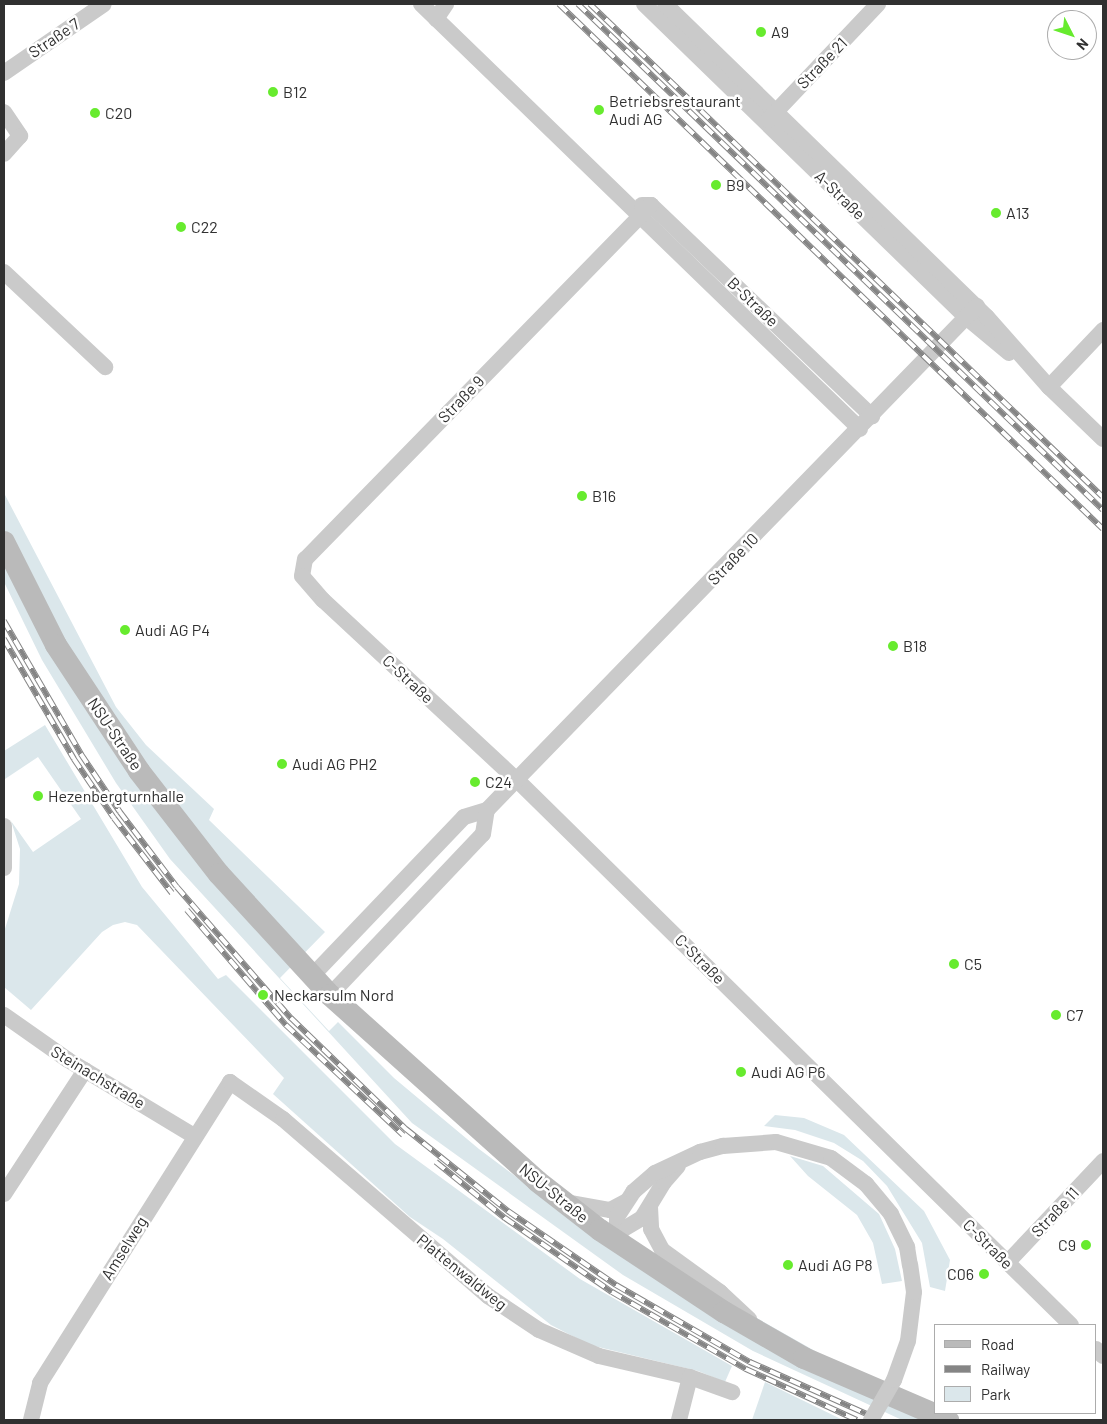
<!DOCTYPE html>
<html>
<head>
<meta charset="utf-8">
<style>
  body { margin:0 }
  #map { position:relative; width:1107px; height:1424px; overflow:hidden; background:#fff; font-family:Barlow,sans-serif }
  div>[style] { position:absolute }
  .green>* { inset:0; background:#dbe7eb }
  .minor>* { height:16px; margin:-8px; padding:0 8px; transform-origin:8px; border-radius:8px; background:#cacaca }
  .secondary>* { height:22px; margin:-11px; padding:0 11px; transform-origin:11px; border-radius:11px; background:#bababa }
  .rail>* { height:5.5px; margin-top:-2.75px; transform-origin:0; background:repeating-linear-gradient(90deg,#fff 0 11px,#858585 0 22px); box-sizing:border-box; border-block:1px solid #858585 }
  .minor-bridge>* { height:16px; margin:-8px; padding:0 8px; transform-origin:8px; border-radius:8px; background:#cacaca }
  .dots>* { width:14px; height:14px; translate:-50% -50%; box-sizing:border-box; border:2px solid #fff; border-radius:50% }
  span { translate:-50% -50%; white-space:nowrap; text-align:center; line-height:1.15; -webkit-text-stroke:5px #fff; paint-order:stroke }
  .poi-label { font-size:16px; color:#303030 }
  .left { translate:0 -50%; text-align:left }
  .right { translate:-100% -50%; text-align:right }
  .street-label { font-size:16px; color:#303030 }
  .frame { position:absolute; inset:0; border:5px solid #303030; pointer-events:none }
  .legend { position:absolute; left:934px; top:1324px; width:162px; height:90px; box-sizing:border-box; background:#fff; border:1px solid #acacac; margin:0; padding:6px 9px; list-style:none; font-size:15px; color:#303030 }
  .legend li { display:flex; align-items:center; gap:10px; height:25px }
  .legend b { width:25px; border:1px solid #acacac }
  .north { position:absolute; left:1047px; top:10px; width:50px; height:50px; box-sizing:border-box; background:#fff; border:1px solid #acacac; border-radius:50%; rotate:131deg; font-size:14px; font-weight:700; line-height:20px; text-align:center; color:#303030 }
  .north::after { content:''; display:block; margin:auto; width:18px; height:22px; background:#67eb2e; clip-path:polygon(50% 0,100% 100%,50% 72%,0 100%) }
</style>
</head>
<body>
<div id="map">
  <div class="green">
    <i style="clip-path:polygon(4px 493px,116px 707px,146px 745px,214px 809px,209px 820px,325px 932px,280px 978px,329px 1031px,338px 1022px,394px 1078px,479px 1149px,543px 1197px,937px 1420px,902px 1420px,753px 1351px,623px 1275px,412px 1123px,170px 859px,116px 783px,42px 660px,4px 582px)"></i>
    <i style="clip-path:polygon(45px 725px,142px 887px,218px 979px,226px 975px,395px 1144px,580px 1279px,732px 1366px,725px 1382px,698px 1371px,590px 1345px,551px 1325px,443px 1239px,410px 1217px,273px 1094px,284px 1078px,137px 925px,125px 922px,113px 925px,102px 932px,31px 1010px,4px 987px,4px 932px,19px 884px,20px 849px,11px 821px,33px 852px,81px 819px,38px 757px,5px 779px,4px 775px,4px 751px)"></i>
    <i style="clip-path:polygon(775px 1115px,804px 1118px,844px 1135px,924px 1211px,950px 1260px,945px 1291px,930px 1287px,922px 1243px,887px 1186px,863px 1161px,834px 1143px,795px 1130px,764px 1126px)"></i>
    <i style="clip-path:polygon(790px 1156px,823px 1166px,879px 1214px,895px 1249px,902px 1281px,882px 1284px,873px 1243px,857px 1215px,808px 1176px)"></i>
    <i style="clip-path:polygon(765px 1382px,843px 1420px,752px 1420px)"></i>
  </div>
  <div class="minor">
    <i style="left:421px;top:4px;width:611px;rotate:44.07deg"></i>
    <i style="left:644px;top:4px;width:449px;rotate:44.2deg"></i>
    <i style="left:966px;top:317px;width:56px;rotate:39.9deg"></i>
    <i style="left:665px;top:4px;width:449px;rotate:44.2deg"></i>
    <i style="left:987px;top:317px;width:94px;rotate:48.5deg"></i>
    <i style="left:1049px;top:387px;width:75px;rotate:43.9deg"></i>
    <i style="left:436px;top:19px;width:18px;rotate:-56deg"></i>
    <i style="left:4px;top:73px;width:121px;rotate:-34.6deg"></i>
    <i style="left:4px;top:112px;width:29px;rotate:56deg"></i>
    <i style="left:20px;top:136px;width:24px;rotate:132deg"></i>
    <i style="left:768px;top:120px;width:160px;rotate:-46.5deg"></i>
    <i style="left:642px;top:205px;width:9px"></i>
    <i style="left:651px;top:205px;width:306px;rotate:43.7deg"></i>
    <i style="left:651px;top:205px;width:495px;rotate:134.3deg"></i>
    <i style="left:305px;top:559px;width:17px;rotate:100deg"></i>
    <i style="left:302px;top:576px;width:32px;rotate:49deg"></i>
    <i style="left:323px;top:600px;width:265px;rotate:42.9deg"></i>
    <i style="left:517px;top:780px;width:777px;rotate:44.53deg"></i>
    <i style="left:4px;top:272px;width:139px;rotate:43.2deg"></i>
    <i style="left:1049px;top:387px;width:79px;rotate:-46.5deg"></i>
    <i style="left:4px;top:826px;width:42px;rotate:90deg"></i>
    <i style="left:312px;top:976px;width:220px;rotate:-46.3deg"></i>
    <i style="left:464px;top:817px;width:24px;rotate:-17deg"></i>
    <i style="left:487px;top:810px;width:703px;rotate:-45.81deg"></i>
    <i style="left:330px;top:995px;width:222px;rotate:-46.5deg"></i>
    <i style="left:483px;top:834px;width:24px;rotate:-81deg"></i>
    <i style="left:4px;top:1015px;width:78px;rotate:35.1deg"></i>
    <i style="left:68px;top:1060px;width:147px;rotate:31.1deg"></i>
    <i style="left:4px;top:1194px;width:148px;rotate:-56.8deg"></i>
    <i style="left:570px;top:1203px;width:41px;rotate:9.9deg"></i>
    <i style="left:610px;top:1210px;width:17px;rotate:-28deg"></i>
    <i style="left:650px;top:1207px;width:22px;rotate:87deg"></i>
    <i style="left:651px;top:1229px;width:24px;rotate:62deg"></i>
    <i style="left:662px;top:1250px;width:72px;rotate:35.9deg"></i>
    <i style="left:720px;top:1292px;width:40px;rotate:43deg"></i>
    <i style="left:607px;top:1232px;width:10px;rotate:6deg"></i>
    <i style="left:617px;top:1233px;width:29px;rotate:-31deg"></i>
    <i style="left:642px;top:1218px;width:42px;rotate:-58.6deg"></i>
    <i style="left:664px;top:1182px;width:21px;rotate:-49deg"></i>
    <i style="left:626px;top:1246px;width:16px;rotate:-125deg"></i>
    <i style="left:617px;top:1233px;width:16px;rotate:-90deg"></i>
    <i style="left:617px;top:1217px;width:30px;rotate:-57deg"></i>
    <i style="left:633px;top:1192px;width:29px;rotate:-41deg"></i>
    <i style="left:655px;top:1173px;width:50px;rotate:-25deg"></i>
    <i style="left:700px;top:1152px;width:24px;rotate:-15deg"></i>
    <i style="left:723px;top:1146px;width:53px;rotate:-4.3deg"></i>
    <i style="left:776px;top:1142px;width:57px;rotate:16.2deg"></i>
    <i style="left:831px;top:1158px;width:44px;rotate:36.6deg"></i>
    <i style="left:866px;top:1184px;width:39px;rotate:50deg"></i>
    <i style="left:891px;top:1214px;width:37px;rotate:64deg"></i>
    <i style="left:907px;top:1247px;width:18px;rotate:81deg"></i>
    <i style="left:1007px;top:1263px;width:140px;rotate:-46.7deg"></i>
    <i style="left:1096px;top:1349px;width:10px;rotate:45deg"></i>
    <i style="left:31px;top:1420px;width:38px;rotate:-76deg"></i>
    <i style="left:40px;top:1383px;width:356px;rotate:-57.7deg"></i>
    <i style="left:230px;top:1082px;width:65px;rotate:34.9deg"></i>
    <i style="left:283px;top:1119px;width:271px;rotate:40.8deg"></i>
    <i style="left:488px;top:1296px;width:61px;rotate:33.7deg"></i>
    <i style="left:539px;top:1330px;width:65px;rotate:23.4deg"></i>
    <i style="left:599px;top:1356px;width:93px;rotate:13deg"></i>
    <i style="left:690px;top:1377px;width:45px;rotate:19.7deg"></i>
    <i style="left:679px;top:1420px;width:44px;rotate:-75.7deg"></i>
  </div>
  <div class="secondary">
    <i style="left:4px;top:542px;width:115px;rotate:63.2deg"></i>
    <i style="left:56px;top:645px;width:151px;rotate:56.6deg"></i>
    <i style="left:139px;top:771px;width:130px;rotate:52.2deg"></i>
    <i style="left:219px;top:874px;width:164px;rotate:47.5deg"></i>
    <i style="left:330px;top:995px;width:278px;rotate:41.9deg"></i>
    <i style="left:537px;top:1181px;width:80px;rotate:37.9deg"></i>
    <i style="left:600px;top:1230px;width:149px;rotate:33.5deg"></i>
    <i style="left:724px;top:1312px;width:92px;rotate:29.9deg"></i>
    <i style="left:804px;top:1358px;width:157px;rotate:23.3deg"></i>
  </div>
  <div class="rail">
    <i style="left:559px;top:4px;width:756px;rotate:43.98deg"></i>
    <i style="left:578px;top:4px;width:729px;rotate:43.94deg"></i>
    <i style="left:590px;top:4px;width:711px;rotate:43.86deg"></i>
    <i style="left:4px;top:621px;width:154px;rotate:59.9deg"></i>
    <i style="left:81px;top:754px;width:70px;rotate:56.1deg"></i>
    <i style="left:120px;top:812px;width:94px;rotate:52.8deg"></i>
    <i style="left:177px;top:887px;width:174px;rotate:49deg"></i>
    <i style="left:291px;top:1018px;width:160px;rotate:44deg"></i>
    <i style="left:406px;top:1129px;width:131px;rotate:38.8deg"></i>
    <i style="left:508px;top:1211px;width:131px;rotate:34.4deg"></i>
    <i style="left:616px;top:1285px;width:155px;rotate:29.9deg"></i>
    <i style="left:750px;top:1362px;width:142px;rotate:24deg"></i>
    <i style="left:4px;top:639px;width:139px;rotate:59.7deg"></i>
    <i style="left:74px;top:759px;width:71px;rotate:55.9deg"></i>
    <i style="left:114px;top:818px;width:95px;rotate:52.3deg"></i>
    <i style="left:187px;top:910px;width:152px;rotate:49.3deg"></i>
    <i style="left:286px;top:1025px;width:161px;rotate:43.2deg"></i>
    <i style="left:436px;top:1162px;width:89px;rotate:39.1deg"></i>
    <i style="left:505px;top:1218px;width:130px;rotate:34.7deg"></i>
    <i style="left:612px;top:1292px;width:155px;rotate:29.9deg"></i>
    <i style="left:746px;top:1369px;width:122px;rotate:24.7deg"></i>
  </div>
  <div class="minor-bridge">
    <i style="left:871px;top:1420px;width:46px;rotate:-60.1deg"></i>
    <i style="left:894px;top:1380px;width:41px;rotate:-70.3deg"></i>
    <i style="left:908px;top:1341px;width:49px;rotate:-83deg"></i>
    <i style="left:914px;top:1292px;width:27px;rotate:-98deg"></i>
  </div>
  <div class="dots">
    <i style="left:761px;top:32px;background:#67eb2e"></i>
    <i style="left:273px;top:92px;background:#67eb2e"></i>
    <i style="left:599px;top:110px;background:#67eb2e"></i>
    <i style="left:95px;top:113px;background:#67eb2e"></i>
    <i style="left:716px;top:185px;background:#67eb2e"></i>
    <i style="left:996px;top:213px;background:#67eb2e"></i>
    <i style="left:181px;top:227px;background:#67eb2e"></i>
    <i style="left:582px;top:496px;background:#67eb2e"></i>
    <i style="left:125px;top:630px;background:#67eb2e"></i>
    <i style="left:893px;top:646px;background:#67eb2e"></i>
    <i style="left:282px;top:764px;background:#67eb2e"></i>
    <i style="left:475px;top:782px;background:#67eb2e"></i>
    <i style="left:38px;top:796px;background:#67eb2e"></i>
    <i style="left:954px;top:964px;background:#67eb2e"></i>
    <i style="left:263px;top:995px;background:#67eb2e"></i>
    <i style="left:1056px;top:1015px;background:#67eb2e"></i>
    <i style="left:741px;top:1072px;background:#67eb2e"></i>
    <i style="left:1086px;top:1245px;background:#67eb2e"></i>
    <i style="left:788px;top:1265px;background:#67eb2e"></i>
    <i style="left:984px;top:1274px;background:#67eb2e"></i>
  </div>
  <div class="poi-label">
    <span class="left" style="left:771px;top:32px">A9</span>
    <span class="left" style="left:283px;top:92px">B12</span>
    <span class="left" style="left:609px;top:110px">Betriebsrestaurant<br>Audi AG</span>
    <span class="left" style="left:105px;top:113px">C20</span>
    <span class="left" style="left:726px;top:185px">B9</span>
    <span class="left" style="left:1006px;top:213px">A13</span>
    <span class="left" style="left:191px;top:227px">C22</span>
    <span class="left" style="left:592px;top:496px">B16</span>
    <span class="left" style="left:135px;top:630px">Audi AG P4</span>
    <span class="left" style="left:903px;top:646px">B18</span>
    <span class="left" style="left:292px;top:764px">Audi AG PH2</span>
    <span class="left" style="left:485px;top:782px">C24</span>
    <span class="left" style="left:48px;top:796px">Hezenbergturnhalle</span>
    <span class="left" style="left:964px;top:964px">C5</span>
    <span class="left" style="left:274px;top:995px">Neckarsulm Nord</span>
    <span class="left" style="left:1066px;top:1015px">C7</span>
    <span class="left" style="left:751px;top:1072px">Audi AG P6</span>
    <span class="right" style="left:1076px;top:1245px">C9</span>
    <span class="left" style="left:798px;top:1265px">Audi AG P8</span>
    <span class="right" style="left:974px;top:1274px">C06</span>
  </div>
  <div class="street-label">
    <span style="left:54px;top:38px;rotate:-34deg">Straße 7</span>
    <span style="left:822px;top:63px;rotate:-46deg">Straße 21</span>
    <span style="left:840px;top:195px;rotate:44deg">A-Straße</span>
    <span style="left:753px;top:302px;rotate:44deg">B-Straße</span>
    <span style="left:461px;top:399px;rotate:-46deg">Straße 9</span>
    <span style="left:733px;top:559px;rotate:-46deg">Straße 10</span>
    <span style="left:408px;top:679px;rotate:43deg">C-Straße</span>
    <span style="left:115px;top:734px;rotate:56deg">NSU-Straße</span>
    <span style="left:700px;top:959px;rotate:45deg">C-Straße</span>
    <span style="left:98px;top:1077px;rotate:31deg">Steinachstraße</span>
    <span style="left:554px;top:1193px;rotate:39deg">NSU-Straße</span>
    <span style="left:1055px;top:1212px;rotate:-47deg">Straße 11</span>
    <span style="left:988px;top:1244px;rotate:45deg">C-Straße</span>
    <span style="left:124px;top:1248px;rotate:-58deg">Amselweg</span>
    <span style="left:462px;top:1272px;rotate:39deg">Plattenwaldweg</span>
  </div>
  <div class="frame"></div>
  <ul class="legend">
  <li><b style="height:6px;background:#bababa"></b>Road</li>
  <li><b style="height:6px;background:#858585"></b>Railway</li>
  <li><b style="height:14px;background:#dbe7eb"></b>Park</li>
  </ul>
  <div class="north">N</div>
</div>
</body>
</html>
